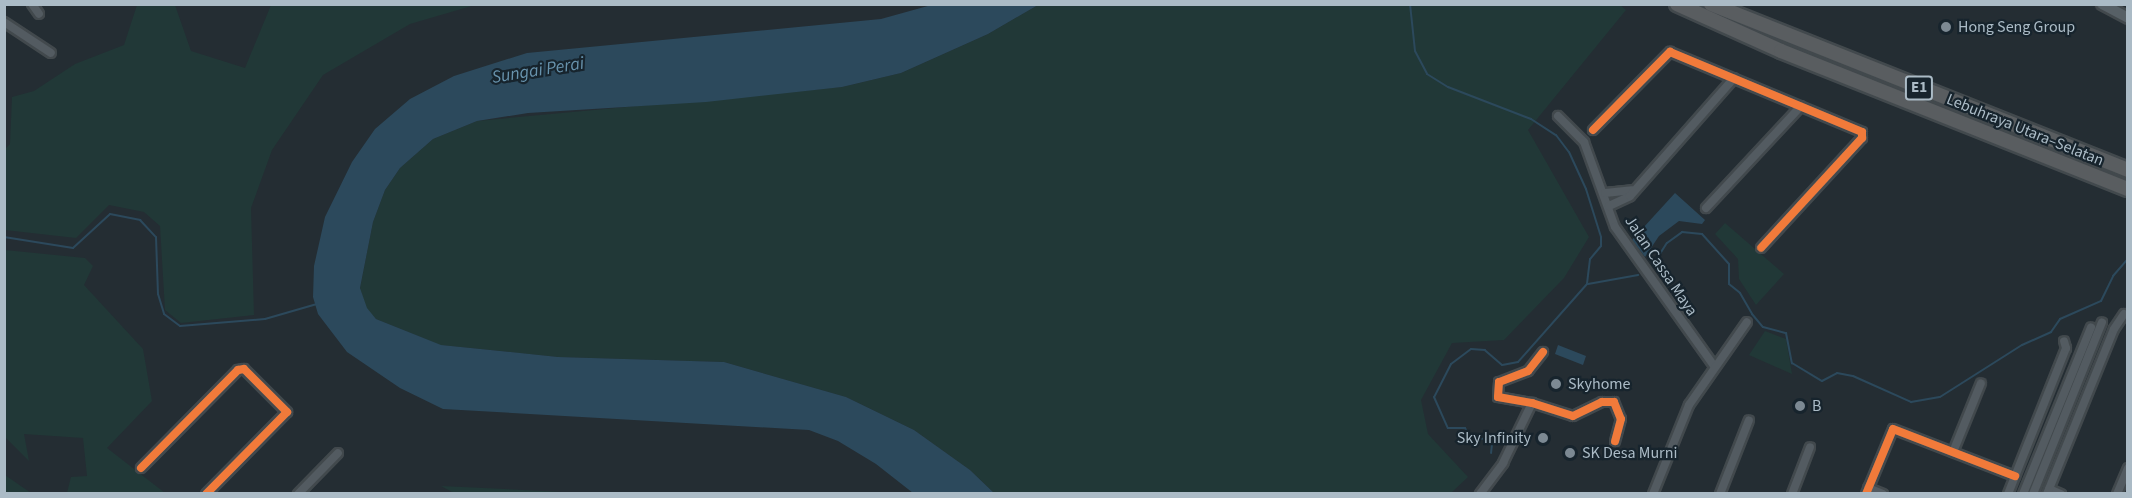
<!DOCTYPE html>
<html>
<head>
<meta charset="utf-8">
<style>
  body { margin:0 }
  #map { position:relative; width:2132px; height:498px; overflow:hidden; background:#242d33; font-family:"Source Sans 3",sans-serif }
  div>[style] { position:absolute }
  .green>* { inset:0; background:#213837 }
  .water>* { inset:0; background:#2c495c }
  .stream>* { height:2px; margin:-1px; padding:0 1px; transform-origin:1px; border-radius:1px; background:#2c495c }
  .roads { filter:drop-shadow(2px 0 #42494d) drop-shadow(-2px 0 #42494d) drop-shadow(0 2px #42494d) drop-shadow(0 -2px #42494d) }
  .street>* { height:8px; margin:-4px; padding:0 4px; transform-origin:4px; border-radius:4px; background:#535b61 }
  .secondary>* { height:10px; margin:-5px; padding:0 5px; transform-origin:5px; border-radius:5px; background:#576066 }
  .highway>* { height:14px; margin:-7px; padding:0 7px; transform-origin:7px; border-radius:7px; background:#595d60 }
  .cycleway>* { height:8px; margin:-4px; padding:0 4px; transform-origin:4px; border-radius:4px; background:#f17a3a }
  .dots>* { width:16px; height:16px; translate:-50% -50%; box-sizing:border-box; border:3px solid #17242d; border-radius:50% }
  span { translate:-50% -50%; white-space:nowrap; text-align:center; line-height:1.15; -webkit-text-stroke:4.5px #17242d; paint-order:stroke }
  .shield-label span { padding:2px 4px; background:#17242d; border:2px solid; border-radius:4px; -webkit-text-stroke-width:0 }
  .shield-label { font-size:15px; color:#abbbc6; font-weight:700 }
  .poi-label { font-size:16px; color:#abbbc6 }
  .left { translate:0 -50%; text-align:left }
  .right { translate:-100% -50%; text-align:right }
  .street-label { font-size:16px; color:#abbbc6 }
  .water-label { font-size:18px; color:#6893ad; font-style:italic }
  .frame { position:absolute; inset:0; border:6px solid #abbbc6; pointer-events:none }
</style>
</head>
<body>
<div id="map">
  <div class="green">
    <i style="clip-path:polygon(1619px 4px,1626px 10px,1528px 130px,1589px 237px,1564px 278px,1504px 340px,1452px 343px,1421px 400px,1428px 434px,1468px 477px,1451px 493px,994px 493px,970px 470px,914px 430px,846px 397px,724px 362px,558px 357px,440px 345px,376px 319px,366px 308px,360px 288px,373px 222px,385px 190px,400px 168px,433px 139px,477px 121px,842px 87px,901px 73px,988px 34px,1038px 5px)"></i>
    <i style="clip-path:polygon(137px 5px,175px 5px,191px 51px,245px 68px,271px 5px,475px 5px,410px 24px,323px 75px,272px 150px,251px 208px,254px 315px,181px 323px,165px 310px,160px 226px,144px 212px,109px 205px,76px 238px,5px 230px,5px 149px,10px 144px,12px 97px,34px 91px,75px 64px,124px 45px)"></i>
    <i style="clip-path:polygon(1725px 223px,1784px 274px,1756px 305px,1739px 279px,1738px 259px,1715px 234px)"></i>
    <i style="clip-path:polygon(5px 250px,85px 258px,93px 266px,84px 285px,143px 349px,152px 401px,107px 448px,165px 493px,67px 493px,71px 477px,87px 476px,83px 438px,24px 434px,29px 461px,5px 437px)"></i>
    <i style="clip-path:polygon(1765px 331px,1786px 339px,1792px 374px,1749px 355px)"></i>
    <i style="clip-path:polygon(5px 475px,31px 493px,5px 493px)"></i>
    <i style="clip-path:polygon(441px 486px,523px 490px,580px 493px,454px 493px)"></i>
  </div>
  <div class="water">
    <i style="clip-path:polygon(935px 4px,1038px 5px,988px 34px,901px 73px,842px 87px,706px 102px,528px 113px,477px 121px,433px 139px,400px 168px,385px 190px,373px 222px,360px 288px,367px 308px,376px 319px,441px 345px,558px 357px,724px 362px,846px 397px,914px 430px,970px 470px,994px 493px,913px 493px,876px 464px,838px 441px,809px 430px,443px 409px,400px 388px,347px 352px,318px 314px,313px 297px,314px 266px,325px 217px,352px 162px,375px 129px,410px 99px,454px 76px,527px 53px,881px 19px)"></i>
    <i style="clip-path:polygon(1675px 193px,1705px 220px,1702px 224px,1679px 221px,1659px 236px,1645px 257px,1632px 240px)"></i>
    <i style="clip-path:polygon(1558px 345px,1586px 356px,1583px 365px,1555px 354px)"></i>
  </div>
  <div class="stream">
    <i style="left:1410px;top:4px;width:47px;rotate:83.9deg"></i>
    <i style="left:1415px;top:51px;width:26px;rotate:62deg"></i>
    <i style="left:1427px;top:74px;width:25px;rotate:32deg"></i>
    <i style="left:1448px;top:87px;width:89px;rotate:21.1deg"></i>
    <i style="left:1531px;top:119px;width:30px;rotate:33deg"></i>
    <i style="left:1556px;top:135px;width:21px;rotate:53deg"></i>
    <i style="left:1569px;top:152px;width:41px;rotate:65.3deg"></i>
    <i style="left:1586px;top:189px;width:50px;rotate:72.6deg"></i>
    <i style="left:1601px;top:237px;width:9px;rotate:90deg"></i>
    <i style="left:1601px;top:246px;width:17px;rotate:130deg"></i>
    <i style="left:1590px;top:259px;width:25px;rotate:97deg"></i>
    <i style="left:1587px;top:284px;width:104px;rotate:131.5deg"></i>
    <i style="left:1518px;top:362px;width:16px;rotate:169deg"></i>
    <i style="left:1502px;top:365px;width:23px;rotate:-139deg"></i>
    <i style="left:1485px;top:350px;width:14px;rotate:-176deg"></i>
    <i style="left:1471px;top:349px;width:25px;rotate:143deg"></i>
    <i style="left:1451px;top:364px;width:37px;rotate:117deg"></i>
    <i style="left:1434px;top:397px;width:34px;rotate:66deg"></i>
    <i style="left:1448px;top:428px;width:17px"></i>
    <i style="left:1465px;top:428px;width:11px;rotate:63deg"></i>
    <i style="left:1470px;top:438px;width:16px;rotate:4deg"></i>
    <i style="left:1486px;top:439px;width:8px;rotate:40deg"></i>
    <i style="left:1492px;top:444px;width:9px;rotate:96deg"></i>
    <i style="left:4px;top:237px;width:70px;rotate:9.1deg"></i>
    <i style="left:73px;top:248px;width:50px;rotate:-42.6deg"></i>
    <i style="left:110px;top:214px;width:31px;rotate:11deg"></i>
    <i style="left:140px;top:220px;width:23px;rotate:47deg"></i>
    <i style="left:156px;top:237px;width:57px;rotate:88deg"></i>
    <i style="left:158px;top:294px;width:21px;rotate:73deg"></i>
    <i style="left:164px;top:314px;width:20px;rotate:37deg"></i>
    <i style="left:180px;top:326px;width:85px;rotate:-4.7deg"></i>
    <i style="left:265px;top:319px;width:54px;rotate:-16.1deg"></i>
    <i style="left:1653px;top:265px;width:26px;rotate:-58deg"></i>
    <i style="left:1667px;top:243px;width:19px;rotate:-36deg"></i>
    <i style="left:1682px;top:232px;width:20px;rotate:6deg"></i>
    <i style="left:1702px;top:234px;width:40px;rotate:48deg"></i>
    <i style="left:1729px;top:264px;width:20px;rotate:90deg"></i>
    <i style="left:1729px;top:284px;width:14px;rotate:39deg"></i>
    <i style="left:1740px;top:293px;width:24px;rotate:60deg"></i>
    <i style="left:1752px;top:314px;width:17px;rotate:50deg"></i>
    <i style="left:1763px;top:327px;width:24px;rotate:15deg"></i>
    <i style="left:1786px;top:333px;width:31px;rotate:79deg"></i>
    <i style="left:1792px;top:363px;width:35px;rotate:31deg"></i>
    <i style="left:1822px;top:381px;width:17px;rotate:-28deg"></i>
    <i style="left:1837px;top:373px;width:16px;rotate:11deg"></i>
    <i style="left:1853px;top:376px;width:64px;rotate:24.1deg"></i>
    <i style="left:1911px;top:402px;width:29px;rotate:-10deg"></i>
    <i style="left:1940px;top:397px;width:97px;rotate:-32.4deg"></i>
    <i style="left:2022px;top:345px;width:32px;rotate:-24deg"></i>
    <i style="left:2051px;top:332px;width:16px;rotate:-55deg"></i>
    <i style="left:2060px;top:319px;width:45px;rotate:-23.7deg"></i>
    <i style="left:2101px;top:301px;width:28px;rotate:-64deg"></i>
    <i style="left:2113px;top:276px;width:23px;rotate:-49deg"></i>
    <i style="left:1588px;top:284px;width:51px;rotate:-10.2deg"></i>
  </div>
  <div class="roads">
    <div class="street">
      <i style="left:32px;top:4px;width:12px;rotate:55deg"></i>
      <i style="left:4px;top:22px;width:56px;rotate:33.4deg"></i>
      <i style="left:1558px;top:116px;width:37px;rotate:45deg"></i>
      <i style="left:1584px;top:142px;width:90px;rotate:70deg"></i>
      <i style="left:1615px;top:227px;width:171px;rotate:54.5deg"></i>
      <i style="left:1593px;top:130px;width:110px;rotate:-45.4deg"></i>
      <i style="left:1670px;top:52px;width:208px;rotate:22.6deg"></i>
      <i style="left:1862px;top:132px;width:6px;rotate:90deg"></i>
      <i style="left:1862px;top:138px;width:149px;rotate:132.6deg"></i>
      <i style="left:1605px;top:193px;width:27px;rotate:-6deg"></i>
      <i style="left:1609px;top:206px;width:23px;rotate:-25deg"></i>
      <i style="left:1630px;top:196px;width:157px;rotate:-48.6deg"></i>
      <i style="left:1706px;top:208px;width:139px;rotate:-47deg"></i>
      <i style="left:1543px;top:352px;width:24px;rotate:128deg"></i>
      <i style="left:1528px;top:371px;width:31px;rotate:159deg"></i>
      <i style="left:1499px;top:382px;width:15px;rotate:94deg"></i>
      <i style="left:1498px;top:397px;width:35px;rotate:10deg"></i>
      <i style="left:1532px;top:403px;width:43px;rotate:17.6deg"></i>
      <i style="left:1573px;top:416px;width:32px;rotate:-26deg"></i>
      <i style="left:1602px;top:402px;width:12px"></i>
      <i style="left:1614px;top:402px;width:18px;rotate:68deg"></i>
      <i style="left:1621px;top:419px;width:23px;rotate:105deg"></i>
      <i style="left:1953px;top:452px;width:74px;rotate:-67.9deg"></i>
      <i style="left:141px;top:468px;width:138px;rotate:-45.3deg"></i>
      <i style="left:238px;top:370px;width:6px;rotate:-9deg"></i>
      <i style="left:244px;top:369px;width:61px;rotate:45deg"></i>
      <i style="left:287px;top:412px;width:115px;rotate:134.6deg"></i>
      <i style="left:1868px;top:488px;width:16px;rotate:22deg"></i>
      <i style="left:2049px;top:489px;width:13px;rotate:23deg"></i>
      <i style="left:298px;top:494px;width:57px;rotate:-45.7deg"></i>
      <i style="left:1480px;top:494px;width:39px;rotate:-53deg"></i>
      <i style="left:1503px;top:463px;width:67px;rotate:-64.2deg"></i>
      <i style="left:1653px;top:494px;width:96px;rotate:-68deg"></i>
      <i style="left:1689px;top:405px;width:101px;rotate:-55.1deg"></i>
      <i style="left:1720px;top:494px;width:79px;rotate:-68.6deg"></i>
      <i style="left:1792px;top:494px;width:50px;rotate:-69deg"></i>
      <i style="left:1866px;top:494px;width:70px;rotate:-67.4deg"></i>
      <i style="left:1893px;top:429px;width:131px;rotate:21.1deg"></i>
      <i style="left:2008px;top:494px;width:157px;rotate:-68.3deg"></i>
      <i style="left:2066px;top:348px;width:7px;rotate:-106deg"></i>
      <i style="left:2023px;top:494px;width:180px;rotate:-67.8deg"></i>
      <i style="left:2033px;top:494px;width:185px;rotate:-68.1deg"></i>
      <i style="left:2047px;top:494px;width:178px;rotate:-67.9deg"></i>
      <i style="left:2114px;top:329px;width:18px;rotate:-56deg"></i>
      <i style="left:2117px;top:494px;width:28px;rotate:-67deg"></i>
    </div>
    <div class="secondary">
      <i style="left:2102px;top:4px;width:30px;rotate:28deg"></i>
    </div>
    <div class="highway">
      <i style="left:1677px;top:4px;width:114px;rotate:24.3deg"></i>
      <i style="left:1781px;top:51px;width:373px;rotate:21.7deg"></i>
      <i style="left:1711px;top:4px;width:449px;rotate:21.7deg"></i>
    </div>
  </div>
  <div class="cycleway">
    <i style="left:1593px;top:130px;width:110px;rotate:-45.4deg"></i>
    <i style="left:1670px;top:52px;width:208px;rotate:22.6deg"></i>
    <i style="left:1862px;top:132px;width:6px;rotate:90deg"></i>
    <i style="left:1862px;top:138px;width:149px;rotate:132.6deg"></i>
    <i style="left:1543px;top:352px;width:24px;rotate:128deg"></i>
    <i style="left:1528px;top:371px;width:31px;rotate:159deg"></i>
    <i style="left:1499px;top:382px;width:15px;rotate:94deg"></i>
    <i style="left:1498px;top:397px;width:35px;rotate:10deg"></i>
    <i style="left:1532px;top:403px;width:43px;rotate:17.6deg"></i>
    <i style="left:1573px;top:416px;width:32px;rotate:-26deg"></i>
    <i style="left:1602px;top:402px;width:12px"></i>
    <i style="left:1614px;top:402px;width:18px;rotate:68deg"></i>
    <i style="left:1621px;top:419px;width:23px;rotate:105deg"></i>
    <i style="left:141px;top:468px;width:138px;rotate:-45.3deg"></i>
    <i style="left:238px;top:370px;width:6px;rotate:-9deg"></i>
    <i style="left:244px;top:369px;width:61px;rotate:45deg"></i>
    <i style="left:287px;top:412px;width:115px;rotate:134.6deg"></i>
    <i style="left:1866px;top:494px;width:70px;rotate:-67.4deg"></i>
    <i style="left:1893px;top:429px;width:131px;rotate:21.1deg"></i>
  </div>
  <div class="dots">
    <i style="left:1946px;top:27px;background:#7c8993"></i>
    <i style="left:1556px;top:384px;background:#7c8993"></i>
    <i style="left:1800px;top:406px;background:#7c8993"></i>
    <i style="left:1543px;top:438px;background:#7c8993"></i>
    <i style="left:1570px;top:453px;background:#7c8993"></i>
  </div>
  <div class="shield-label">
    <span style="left:1919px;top:88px">E1</span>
  </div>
  <div class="poi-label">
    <span class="left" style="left:1958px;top:27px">Hong Seng Group</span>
    <span class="left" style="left:1568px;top:384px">Skyhome</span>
    <span class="left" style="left:1812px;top:406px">B</span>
    <span class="right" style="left:1531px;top:438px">Sky Infinity</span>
    <span class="left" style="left:1582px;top:453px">SK Desa Murni</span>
  </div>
  <div class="street-label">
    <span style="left:2025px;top:130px;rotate:22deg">Lebuhraya Utara–Selatan</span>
    <span style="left:1661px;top:266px;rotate:56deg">Jalan Cassa Maya</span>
  </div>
  <div class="water-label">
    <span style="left:538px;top:71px;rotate:-9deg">Sungai Perai</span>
  </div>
  <div class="frame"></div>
</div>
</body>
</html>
